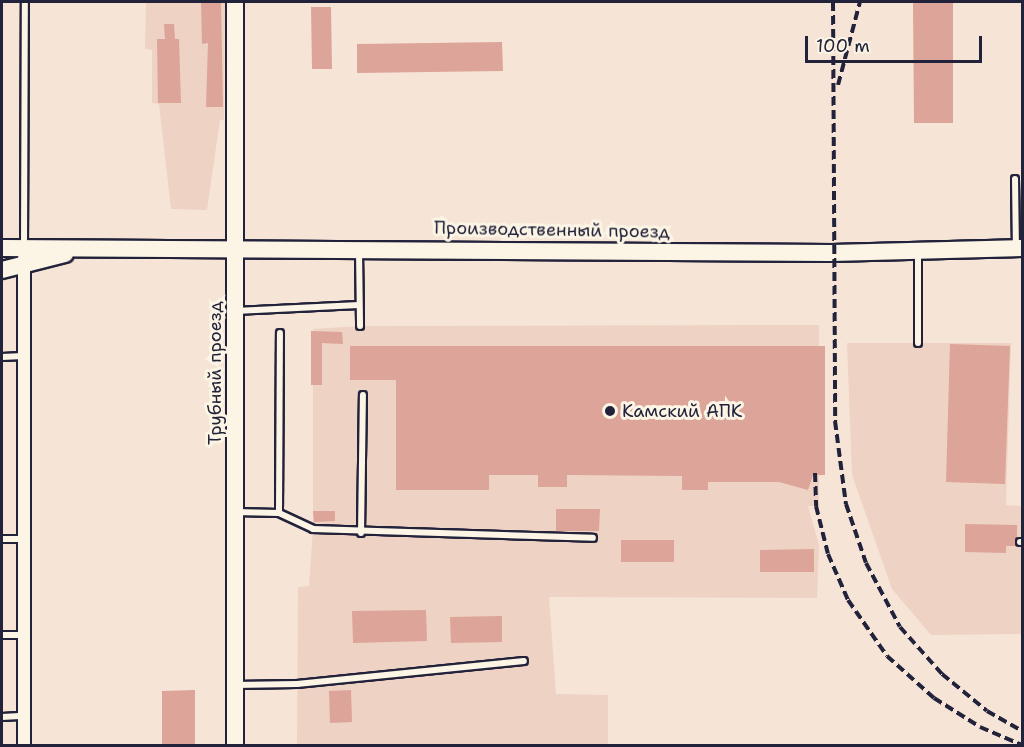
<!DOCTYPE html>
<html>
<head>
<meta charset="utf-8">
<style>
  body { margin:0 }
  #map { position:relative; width:1024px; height:747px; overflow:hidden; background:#f6e5d6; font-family:"Shantell Sans",sans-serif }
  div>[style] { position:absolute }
  .built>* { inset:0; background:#eed2c4 }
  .building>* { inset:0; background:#dda499 }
  .roads { filter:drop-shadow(2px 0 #22223b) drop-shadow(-2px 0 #22223b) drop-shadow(0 2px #22223b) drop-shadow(0 -2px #22223b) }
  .lane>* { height:6px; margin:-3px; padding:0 3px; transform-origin:3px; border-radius:3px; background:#fcf5e5 }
  .street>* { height:12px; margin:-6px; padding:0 6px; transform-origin:6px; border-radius:6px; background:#fcf5e5 }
  .secondary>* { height:16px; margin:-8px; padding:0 8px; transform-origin:8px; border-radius:8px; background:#fcf5e5 }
  .rail>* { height:4px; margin-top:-2px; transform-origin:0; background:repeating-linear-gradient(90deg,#22223b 0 9px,transparent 0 13.5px) }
  .dots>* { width:16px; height:16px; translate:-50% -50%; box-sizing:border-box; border:3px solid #fcf5e5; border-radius:50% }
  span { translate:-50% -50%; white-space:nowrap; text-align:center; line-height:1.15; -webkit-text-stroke:6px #fcf5e5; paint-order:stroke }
  .street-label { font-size:18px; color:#22223b }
  .poi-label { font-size:18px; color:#22223b }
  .left { translate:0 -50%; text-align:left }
  .frame { position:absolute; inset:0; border:3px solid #22223b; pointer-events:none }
  .scale { position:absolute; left:805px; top:36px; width:177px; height:27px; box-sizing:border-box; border:3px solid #22223b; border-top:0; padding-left:8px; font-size:18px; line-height:21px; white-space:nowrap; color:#22223b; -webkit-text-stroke:4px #fcf5e5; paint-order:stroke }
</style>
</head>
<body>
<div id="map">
  <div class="built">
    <i style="clip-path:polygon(146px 2px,225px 2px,224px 120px,220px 120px,207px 210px,171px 209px,159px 104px,152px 103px,152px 50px,145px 49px)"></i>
    <i style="clip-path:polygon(819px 325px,819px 506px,808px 506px,819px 545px,817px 598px,549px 597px,556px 694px,608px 695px,608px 745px,297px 746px,298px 587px,309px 586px,313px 529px,313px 329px,360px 326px)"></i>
    <i style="clip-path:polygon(847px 343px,1011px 343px,1006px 505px,1022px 506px,1022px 634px,931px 635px,892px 589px,852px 475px)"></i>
  </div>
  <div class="building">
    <i style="clip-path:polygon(201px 2px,221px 2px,223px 107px,206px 107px,208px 43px,202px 44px)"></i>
    <i style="clip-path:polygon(913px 2px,953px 2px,953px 123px,914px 123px)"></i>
    <i style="clip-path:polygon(311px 7px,331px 7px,332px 69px,312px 69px)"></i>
    <i style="clip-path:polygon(164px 24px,174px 24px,175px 39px,179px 39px,181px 103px,158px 103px,157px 39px,165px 39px)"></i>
    <i style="clip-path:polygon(502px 42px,503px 71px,357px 73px,357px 44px)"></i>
    <i style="clip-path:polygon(311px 331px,342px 332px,343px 344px,322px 343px,322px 385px,311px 385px)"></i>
    <i style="clip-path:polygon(950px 344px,1010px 346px,1005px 484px,946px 482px)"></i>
    <i style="clip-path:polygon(350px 346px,825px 346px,825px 475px,813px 475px,808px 490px,779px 482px,708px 482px,708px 490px,682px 490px,682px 476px,567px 475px,567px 487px,538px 487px,538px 475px,489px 475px,489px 490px,396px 490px,396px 380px,350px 380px)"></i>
    <i style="clip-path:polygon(556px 509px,600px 509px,599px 531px,556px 531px)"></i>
    <i style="clip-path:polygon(313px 511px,335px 511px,335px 521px,314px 522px)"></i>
    <i style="clip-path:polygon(965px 524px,1017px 525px,1017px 546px,1006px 546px,1006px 553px,965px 552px)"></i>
    <i style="clip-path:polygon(621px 540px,674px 540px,674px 562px,621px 562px)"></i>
    <i style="clip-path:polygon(814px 549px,814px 572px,760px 572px,760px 550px)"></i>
    <i style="clip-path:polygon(426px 610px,427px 641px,353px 643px,352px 611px)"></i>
    <i style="clip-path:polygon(502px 616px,502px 642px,451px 643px,450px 617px)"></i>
    <i style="clip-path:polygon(195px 690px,195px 746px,162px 746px,162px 691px)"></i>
    <i style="clip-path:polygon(351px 690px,352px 722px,330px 723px,329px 691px)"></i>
  </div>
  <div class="roads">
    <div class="lane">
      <i style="left:1015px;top:179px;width:69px;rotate:89.2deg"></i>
      <i style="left:24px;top:247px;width:245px;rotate:-89.8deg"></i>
      <i style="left:359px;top:251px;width:75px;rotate:89.2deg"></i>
      <i style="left:235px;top:311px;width:124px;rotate:-2.8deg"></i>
      <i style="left:918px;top:343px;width:91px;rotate:-90deg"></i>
      <i style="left:2px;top:357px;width:21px;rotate:-3deg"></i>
      <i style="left:235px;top:512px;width:44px;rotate:1.3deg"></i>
      <i style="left:279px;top:513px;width:38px;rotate:25deg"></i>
      <i style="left:313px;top:529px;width:280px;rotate:1.8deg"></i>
      <i style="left:279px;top:513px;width:180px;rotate:-89.7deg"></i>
      <i style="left:361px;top:533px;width:138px;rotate:-89.2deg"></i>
      <i style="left:2px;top:539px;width:21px"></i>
      <i style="left:1020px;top:542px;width:2px"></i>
      <i style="left:2px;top:635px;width:22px"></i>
      <i style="left:235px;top:685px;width:62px;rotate:-0.9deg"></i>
      <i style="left:297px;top:684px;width:228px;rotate:-5.8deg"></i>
      <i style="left:2px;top:717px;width:22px;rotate:-3deg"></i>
    </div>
    <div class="street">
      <i style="left:24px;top:746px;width:488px;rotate:-90deg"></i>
    </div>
    <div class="secondary">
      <i style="left:2px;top:248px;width:830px;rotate:0.35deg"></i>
      <i style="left:832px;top:253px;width:190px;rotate:-1.5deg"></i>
      <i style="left:2px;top:270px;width:65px;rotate:-14.3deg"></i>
      <i style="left:235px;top:746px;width:744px;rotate:-90deg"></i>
    </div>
  </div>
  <div class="rail">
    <i style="left:833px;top:2px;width:419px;rotate:89.7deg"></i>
    <i style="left:835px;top:421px;width:84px;rotate:82.5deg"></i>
    <i style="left:846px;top:504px;width:62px;rotate:71.3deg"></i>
    <i style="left:866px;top:563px;width:72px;rotate:62deg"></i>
    <i style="left:900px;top:627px;width:63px;rotate:48.2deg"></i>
    <i style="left:942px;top:674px;width:58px;rotate:39.4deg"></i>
    <i style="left:987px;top:711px;width:40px;rotate:29.7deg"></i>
    <i style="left:838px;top:85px;width:86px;rotate:-75.2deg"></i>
    <i style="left:815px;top:473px;width:33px;rotate:88deg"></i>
    <i style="left:816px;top:506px;width:49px;rotate:76deg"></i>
    <i style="left:828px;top:554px;width:50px;rotate:66.5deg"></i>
    <i style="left:848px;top:600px;width:68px;rotate:55.1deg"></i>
    <i style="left:887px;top:656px;width:63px;rotate:41.8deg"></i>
    <i style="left:934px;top:698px;width:54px;rotate:32.2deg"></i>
    <i style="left:980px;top:727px;width:46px;rotate:23.2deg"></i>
  </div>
  <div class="dots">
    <i style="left:610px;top:411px;background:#22223b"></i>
  </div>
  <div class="street-label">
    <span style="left:552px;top:230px;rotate:1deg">Производственный проезд</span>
    <span style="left:215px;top:373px;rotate:-90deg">Трубный проезд</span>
  </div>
  <div class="poi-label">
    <span class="left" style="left:622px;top:411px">Камский АПК</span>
  </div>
  <div class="frame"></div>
  <div class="scale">100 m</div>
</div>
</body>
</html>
